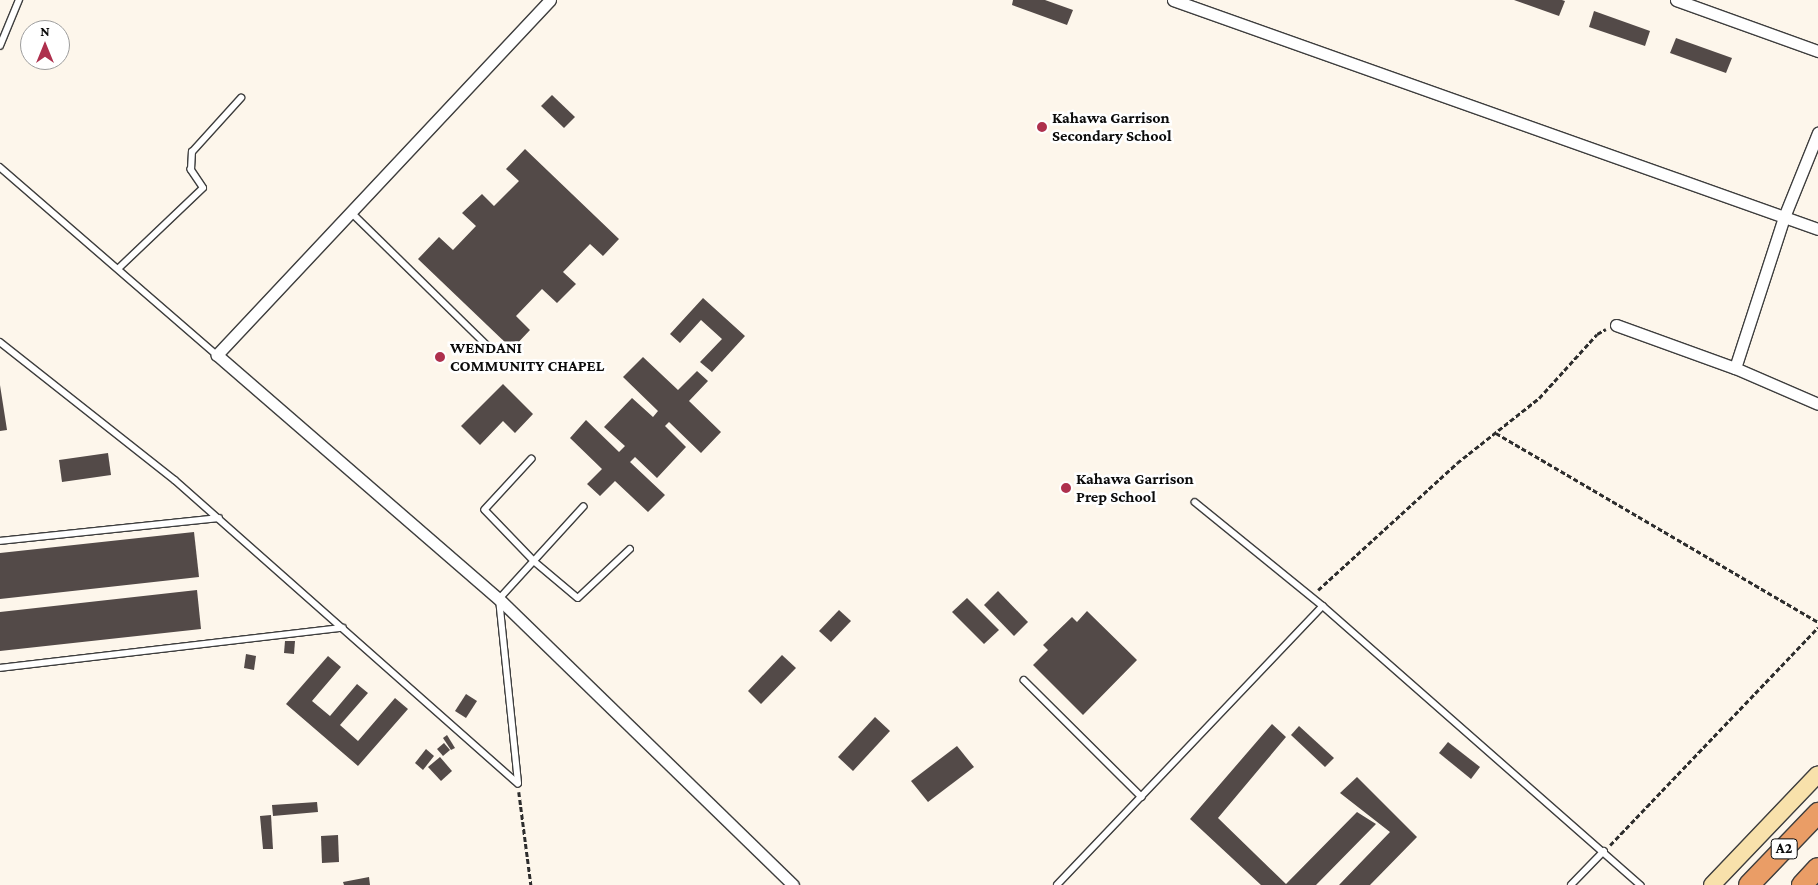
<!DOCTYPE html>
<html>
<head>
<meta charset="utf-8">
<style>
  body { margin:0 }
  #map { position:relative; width:1818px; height:885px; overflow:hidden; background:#fdf6eb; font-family:"Crimson Pro",serif }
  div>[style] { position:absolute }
  .building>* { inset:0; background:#534a48 }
  .path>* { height:2.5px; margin-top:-1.25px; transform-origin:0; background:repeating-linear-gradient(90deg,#2d2d2d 0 5px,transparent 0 7.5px) }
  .roads { filter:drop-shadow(1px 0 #3e3e3e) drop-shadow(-1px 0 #3e3e3e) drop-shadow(0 1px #3e3e3e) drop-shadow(0 -1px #3e3e3e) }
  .service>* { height:5.5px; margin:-2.75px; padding:0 2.75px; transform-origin:2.75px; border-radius:2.75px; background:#fff }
  .minor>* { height:11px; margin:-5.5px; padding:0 5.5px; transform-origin:5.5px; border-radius:5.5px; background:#fff }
  .secondary>* { height:16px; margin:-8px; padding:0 8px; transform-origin:8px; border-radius:8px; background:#f8e1ab }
  .trunk>* { height:20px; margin:-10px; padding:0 10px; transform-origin:10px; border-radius:10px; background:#ea9d66 }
  .dots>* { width:14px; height:14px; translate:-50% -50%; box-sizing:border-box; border:2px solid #fff; border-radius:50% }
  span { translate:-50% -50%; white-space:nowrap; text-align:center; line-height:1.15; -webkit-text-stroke:5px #fff; paint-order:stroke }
  .shield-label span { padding:1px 4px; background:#fff; border:1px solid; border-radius:4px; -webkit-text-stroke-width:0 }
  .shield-label { font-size:15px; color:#0b0b0b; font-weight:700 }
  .poi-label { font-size:16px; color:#0b0b0b; font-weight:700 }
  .left { translate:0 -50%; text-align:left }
  .north { position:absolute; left:20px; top:20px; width:50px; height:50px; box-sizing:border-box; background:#fff; border:1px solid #9d9d9d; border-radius:50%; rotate:0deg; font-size:14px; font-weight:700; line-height:20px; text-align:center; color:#0b0b0b }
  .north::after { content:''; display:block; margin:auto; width:18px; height:22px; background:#ae304d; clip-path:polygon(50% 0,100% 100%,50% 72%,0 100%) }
</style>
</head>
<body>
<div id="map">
  <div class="building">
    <i style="clip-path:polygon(1013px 0,1045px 0,1073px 10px,1067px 25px,1012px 5px)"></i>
    <i style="clip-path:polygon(1514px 0,1562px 0,1565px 1px,1559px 16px)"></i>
    <i style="clip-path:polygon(1594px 11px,1650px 31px,1645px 46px,1589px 27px)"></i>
    <i style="clip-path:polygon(1676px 38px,1732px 58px,1726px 73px,1670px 53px)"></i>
    <i style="clip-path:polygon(552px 95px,575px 117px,564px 128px,541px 106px)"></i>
    <i style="clip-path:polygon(525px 149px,619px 239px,603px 256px,590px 244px,563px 272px,576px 284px,557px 303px,542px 289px,516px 316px,530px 330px,512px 349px,418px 259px,439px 237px,453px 250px,476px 226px,462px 213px,482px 194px,494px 206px,519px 181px,506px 169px)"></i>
    <i style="clip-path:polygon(703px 298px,745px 336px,712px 372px,700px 362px,722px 339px,701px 320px,680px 343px,670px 334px)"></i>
    <i style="clip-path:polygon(643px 357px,678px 390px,697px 371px,708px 381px,689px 401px,721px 432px,701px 453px,669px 422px,665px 426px,686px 447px,657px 478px,635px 457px,630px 462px,665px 495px,648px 512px,615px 481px,600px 496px,587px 484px,602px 469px,570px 438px,586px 420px,619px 452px,625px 446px,604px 427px,632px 398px,653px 417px,658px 411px,623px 377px)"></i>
    <i style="clip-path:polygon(503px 384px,533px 414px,515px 433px,503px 421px,480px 445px,461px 426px)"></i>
    <i style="clip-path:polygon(0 385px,7px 430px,0 431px)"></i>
    <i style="clip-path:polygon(108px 453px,111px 475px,62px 482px,59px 460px)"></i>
    <i style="clip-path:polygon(194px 532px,199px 577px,0 599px,0 553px)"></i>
    <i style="clip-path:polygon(197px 590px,201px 629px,0 651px,0 612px)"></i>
    <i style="clip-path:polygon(998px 591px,1028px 622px,1014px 636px,984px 605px)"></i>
    <i style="clip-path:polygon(967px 598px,999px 630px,984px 644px,952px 612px)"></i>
    <i style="clip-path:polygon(839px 610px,851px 621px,831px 642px,819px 631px)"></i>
    <i style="clip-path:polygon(1087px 611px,1137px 660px,1083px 715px,1033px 665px,1048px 650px,1043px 645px,1072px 617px,1077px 622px)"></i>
    <i style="clip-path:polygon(285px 641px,295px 641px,294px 654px,284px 653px)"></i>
    <i style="clip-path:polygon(246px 654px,256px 656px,254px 670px,244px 668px)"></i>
    <i style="clip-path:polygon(782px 655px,796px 668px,761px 704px,748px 691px)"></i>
    <i style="clip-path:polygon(328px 656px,341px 667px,312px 701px,330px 716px,357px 684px,368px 693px,340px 725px,358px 741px,395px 698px,408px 709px,358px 766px,286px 704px)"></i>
    <i style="clip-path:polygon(466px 694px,477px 701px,466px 718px,455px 711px)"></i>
    <i style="clip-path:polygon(875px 717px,890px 731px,853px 771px,838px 757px)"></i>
    <i style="clip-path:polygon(1272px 724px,1286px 737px,1218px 818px,1286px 884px,1357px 812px,1376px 824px,1316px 885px,1261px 885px,1190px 819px)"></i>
    <i style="clip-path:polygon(1299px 726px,1334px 758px,1325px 767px,1291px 735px)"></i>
    <i style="clip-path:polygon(447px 735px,455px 748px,451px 750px,443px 738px)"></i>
    <i style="clip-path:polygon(1448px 742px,1480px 767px,1471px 779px,1439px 753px)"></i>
    <i style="clip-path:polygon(444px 743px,450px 750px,443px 756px,437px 749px)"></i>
    <i style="clip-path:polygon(957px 746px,974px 767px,928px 802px,911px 781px)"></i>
    <i style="clip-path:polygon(426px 749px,434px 756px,423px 770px,415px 763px)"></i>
    <i style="clip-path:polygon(440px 757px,452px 771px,441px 781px,428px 767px)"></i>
    <i style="clip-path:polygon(1357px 777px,1417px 837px,1370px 885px,1339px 885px,1390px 832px,1340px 793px)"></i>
    <i style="clip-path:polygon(317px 802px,318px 812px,273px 816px,272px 805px)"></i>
    <i style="clip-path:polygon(271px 815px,273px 849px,263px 849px,260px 816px)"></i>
    <i style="clip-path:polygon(338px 835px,339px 862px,322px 863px,321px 836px)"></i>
    <i style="clip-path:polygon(369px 877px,370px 885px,344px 885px,343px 882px)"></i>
  </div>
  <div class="path">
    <i style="left:1496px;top:433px;width:373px;rotate:30.4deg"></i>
    <i style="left:1318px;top:590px;width:188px;rotate:-42.4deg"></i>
    <i style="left:1457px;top:463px;width:105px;rotate:-38.4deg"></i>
    <i style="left:1539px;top:398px;width:86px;rotate:-47.8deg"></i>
    <i style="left:1597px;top:334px;width:10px;rotate:-29deg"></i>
    <i style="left:519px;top:792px;width:94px;rotate:82.6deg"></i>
    <i style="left:1610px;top:845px;width:301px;rotate:-46.3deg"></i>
  </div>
  <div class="roads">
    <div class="service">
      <i style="left:0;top:46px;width:50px;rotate:-67.6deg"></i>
      <i style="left:0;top:167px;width:287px;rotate:40.9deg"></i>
      <i style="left:351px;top:212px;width:194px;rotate:44.4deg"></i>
      <i style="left:118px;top:269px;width:117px;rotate:-43.6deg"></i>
      <i style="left:203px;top:188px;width:22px;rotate:-124deg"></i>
      <i style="left:191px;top:170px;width:18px;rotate:-87deg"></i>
      <i style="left:192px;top:152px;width:73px;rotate:-47.8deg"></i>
      <i style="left:0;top:342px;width:223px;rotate:38.3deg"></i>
      <i style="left:175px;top:480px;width:458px;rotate:41.5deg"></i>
      <i style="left:532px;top:459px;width:69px;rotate:132.7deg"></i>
      <i style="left:485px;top:510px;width:71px;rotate:46.1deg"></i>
      <i style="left:534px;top:561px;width:57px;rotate:40.1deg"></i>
      <i style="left:578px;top:598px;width:71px;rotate:-43.3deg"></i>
      <i style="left:1195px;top:502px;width:165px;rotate:39.1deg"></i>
      <i style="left:1323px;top:606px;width:423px;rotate:41.3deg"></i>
      <i style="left:0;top:541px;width:220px;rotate:-6deg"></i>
      <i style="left:0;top:668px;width:345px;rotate:-6.7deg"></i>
      <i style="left:1024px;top:680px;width:166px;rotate:44.8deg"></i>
      <i style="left:518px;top:783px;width:185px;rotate:-95.9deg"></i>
      <i style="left:499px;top:599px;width:125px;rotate:-47.6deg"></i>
      <i style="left:1057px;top:885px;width:385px;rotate:-46.4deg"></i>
      <i style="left:1571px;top:885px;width:47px;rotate:-45.9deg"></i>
    </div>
    <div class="minor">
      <i style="left:550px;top:0;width:487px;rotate:133.2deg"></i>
      <i style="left:217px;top:355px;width:373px;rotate:40.9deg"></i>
      <i style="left:499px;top:599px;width:410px;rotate:44.2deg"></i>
      <i style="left:1173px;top:0;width:684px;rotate:19.55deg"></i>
      <i style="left:1676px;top:0;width:151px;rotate:19.8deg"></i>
      <i style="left:1616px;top:325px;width:127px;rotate:19.9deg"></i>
      <i style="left:1735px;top:368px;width:90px;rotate:23.4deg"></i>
      <i style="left:1735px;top:368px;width:159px;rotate:-72deg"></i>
      <i style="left:1784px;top:217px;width:91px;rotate:-68deg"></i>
    </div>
    <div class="secondary">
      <i style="left:1712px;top:885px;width:153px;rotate:-46.3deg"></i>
    </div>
    <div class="trunk">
      <i style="left:1749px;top:885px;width:100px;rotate:-46.2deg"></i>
      <i style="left:1802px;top:885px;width:23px;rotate:-47deg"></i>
    </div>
  </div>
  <div class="dots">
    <i style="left:1042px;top:127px;background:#ae304d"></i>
    <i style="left:440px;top:357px;background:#ae304d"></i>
    <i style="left:1066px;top:488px;background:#ae304d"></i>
  </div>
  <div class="shield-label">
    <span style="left:1784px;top:849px">A2</span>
  </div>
  <div class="poi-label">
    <span class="left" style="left:1052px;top:127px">Kahawa Garrison<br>Secondary School</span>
    <span class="left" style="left:450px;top:357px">WENDANI<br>COMMUNITY CHAPEL</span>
    <span class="left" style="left:1076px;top:488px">Kahawa Garrison<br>Prep School</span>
  </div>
  <div class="north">N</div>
</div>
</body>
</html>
